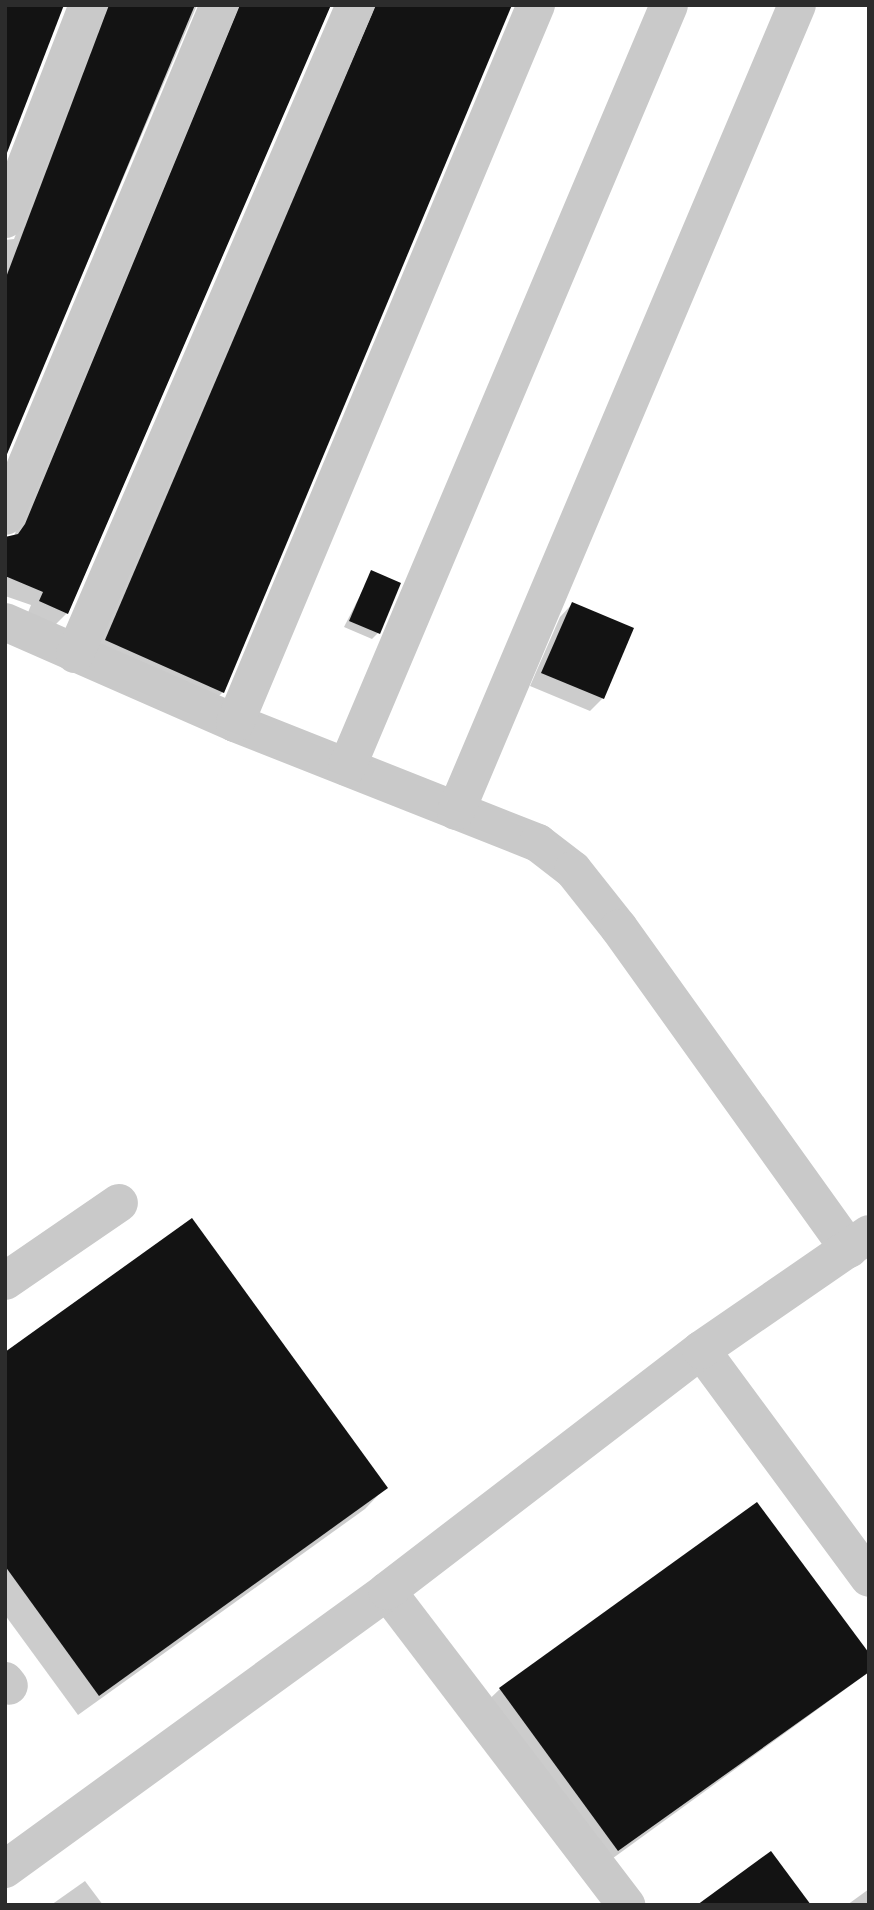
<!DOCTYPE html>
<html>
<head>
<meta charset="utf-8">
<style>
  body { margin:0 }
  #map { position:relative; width:874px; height:1910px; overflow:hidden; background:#fff; font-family:"Open Sans",sans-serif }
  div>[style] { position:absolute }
  .shadow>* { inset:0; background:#0003 }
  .building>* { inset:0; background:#131313 }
  .street>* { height:38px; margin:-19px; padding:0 19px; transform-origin:19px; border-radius:19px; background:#c9c9c9 }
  span { translate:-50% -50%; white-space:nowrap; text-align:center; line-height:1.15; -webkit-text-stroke:7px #fff; paint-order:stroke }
  .frame { position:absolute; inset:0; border:7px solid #2c2c2c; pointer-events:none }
</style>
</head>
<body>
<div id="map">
  <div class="shadow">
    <i style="clip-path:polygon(93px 5px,197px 5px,5px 455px,5px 240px,14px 239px,96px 27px)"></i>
    <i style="clip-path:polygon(224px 5px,329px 5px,67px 613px,54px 626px,27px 615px,31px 605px,5px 596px,5px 537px,14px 536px,227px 28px)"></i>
    <i style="clip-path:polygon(360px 5px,510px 5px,223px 692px,210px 705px,93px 654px)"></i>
    <i style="clip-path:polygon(372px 572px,378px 633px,372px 639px,344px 627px)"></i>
    <i style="clip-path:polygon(572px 604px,603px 698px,590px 711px,530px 686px,560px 617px)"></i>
    <i style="clip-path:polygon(5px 1354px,385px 1488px,365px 1509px,78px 1715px,5px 1615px)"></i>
    <i style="clip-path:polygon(757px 1504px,869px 1672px,598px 1869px,480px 1708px,500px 1689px)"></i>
    <i style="clip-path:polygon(85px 1881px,103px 1905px,51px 1905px)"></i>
    <i style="clip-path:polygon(869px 1889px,869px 1905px,847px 1905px)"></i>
  </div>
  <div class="building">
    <i style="clip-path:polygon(5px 5px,64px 5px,5px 158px)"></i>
    <i style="clip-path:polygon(109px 5px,195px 5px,5px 459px,5px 280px)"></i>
    <i style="clip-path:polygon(240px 5px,331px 5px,68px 614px,39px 601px,43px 592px,5px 576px,5px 537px,18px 534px,25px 524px)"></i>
    <i style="clip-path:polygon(376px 5px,512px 5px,224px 693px,105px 640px)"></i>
    <i style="clip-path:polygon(371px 570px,401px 583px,380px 634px,349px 621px)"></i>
    <i style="clip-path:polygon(572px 602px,634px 628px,604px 699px,541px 673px)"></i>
    <i style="clip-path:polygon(192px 1218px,388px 1488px,99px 1696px,5px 1566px,5px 1352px)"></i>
    <i style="clip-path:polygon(757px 1502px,869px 1653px,869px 1672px,618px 1851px,499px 1688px)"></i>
    <i style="clip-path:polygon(771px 1851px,811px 1905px,697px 1905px)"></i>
  </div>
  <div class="street">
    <i style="left:5px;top:219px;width:230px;rotate:-68.8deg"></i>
    <i style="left:5px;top:516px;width:554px;rotate:-67.28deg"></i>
    <i style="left:5px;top:622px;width:251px;rotate:23.7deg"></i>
    <i style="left:235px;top:723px;width:326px;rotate:21.6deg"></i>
    <i style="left:538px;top:843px;width:44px;rotate:37.6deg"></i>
    <i style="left:573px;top:870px;width:74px;rotate:51.6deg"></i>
    <i style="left:619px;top:928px;width:395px;rotate:54.4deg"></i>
    <i style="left:75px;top:654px;width:707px;rotate:-66.66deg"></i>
    <i style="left:235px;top:723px;width:779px;rotate:-67.26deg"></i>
    <i style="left:347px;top:767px;width:827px;rotate:-67.09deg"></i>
    <i style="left:456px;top:811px;width:875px;rotate:-67.07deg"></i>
    <i style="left:5px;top:1281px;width:138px;rotate:-34.4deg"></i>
    <i style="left:701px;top:1350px;width:283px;rotate:53.6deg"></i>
    <i style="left:387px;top:1591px;width:395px;rotate:52.7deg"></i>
    <i style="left:5px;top:1681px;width:6px;rotate:51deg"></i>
    <i style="left:5px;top:1869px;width:472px;rotate:-36deg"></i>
    <i style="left:387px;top:1591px;width:396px;rotate:-37.5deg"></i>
    <i style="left:701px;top:1350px;width:204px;rotate:-34.6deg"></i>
  </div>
  <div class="frame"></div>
</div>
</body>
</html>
